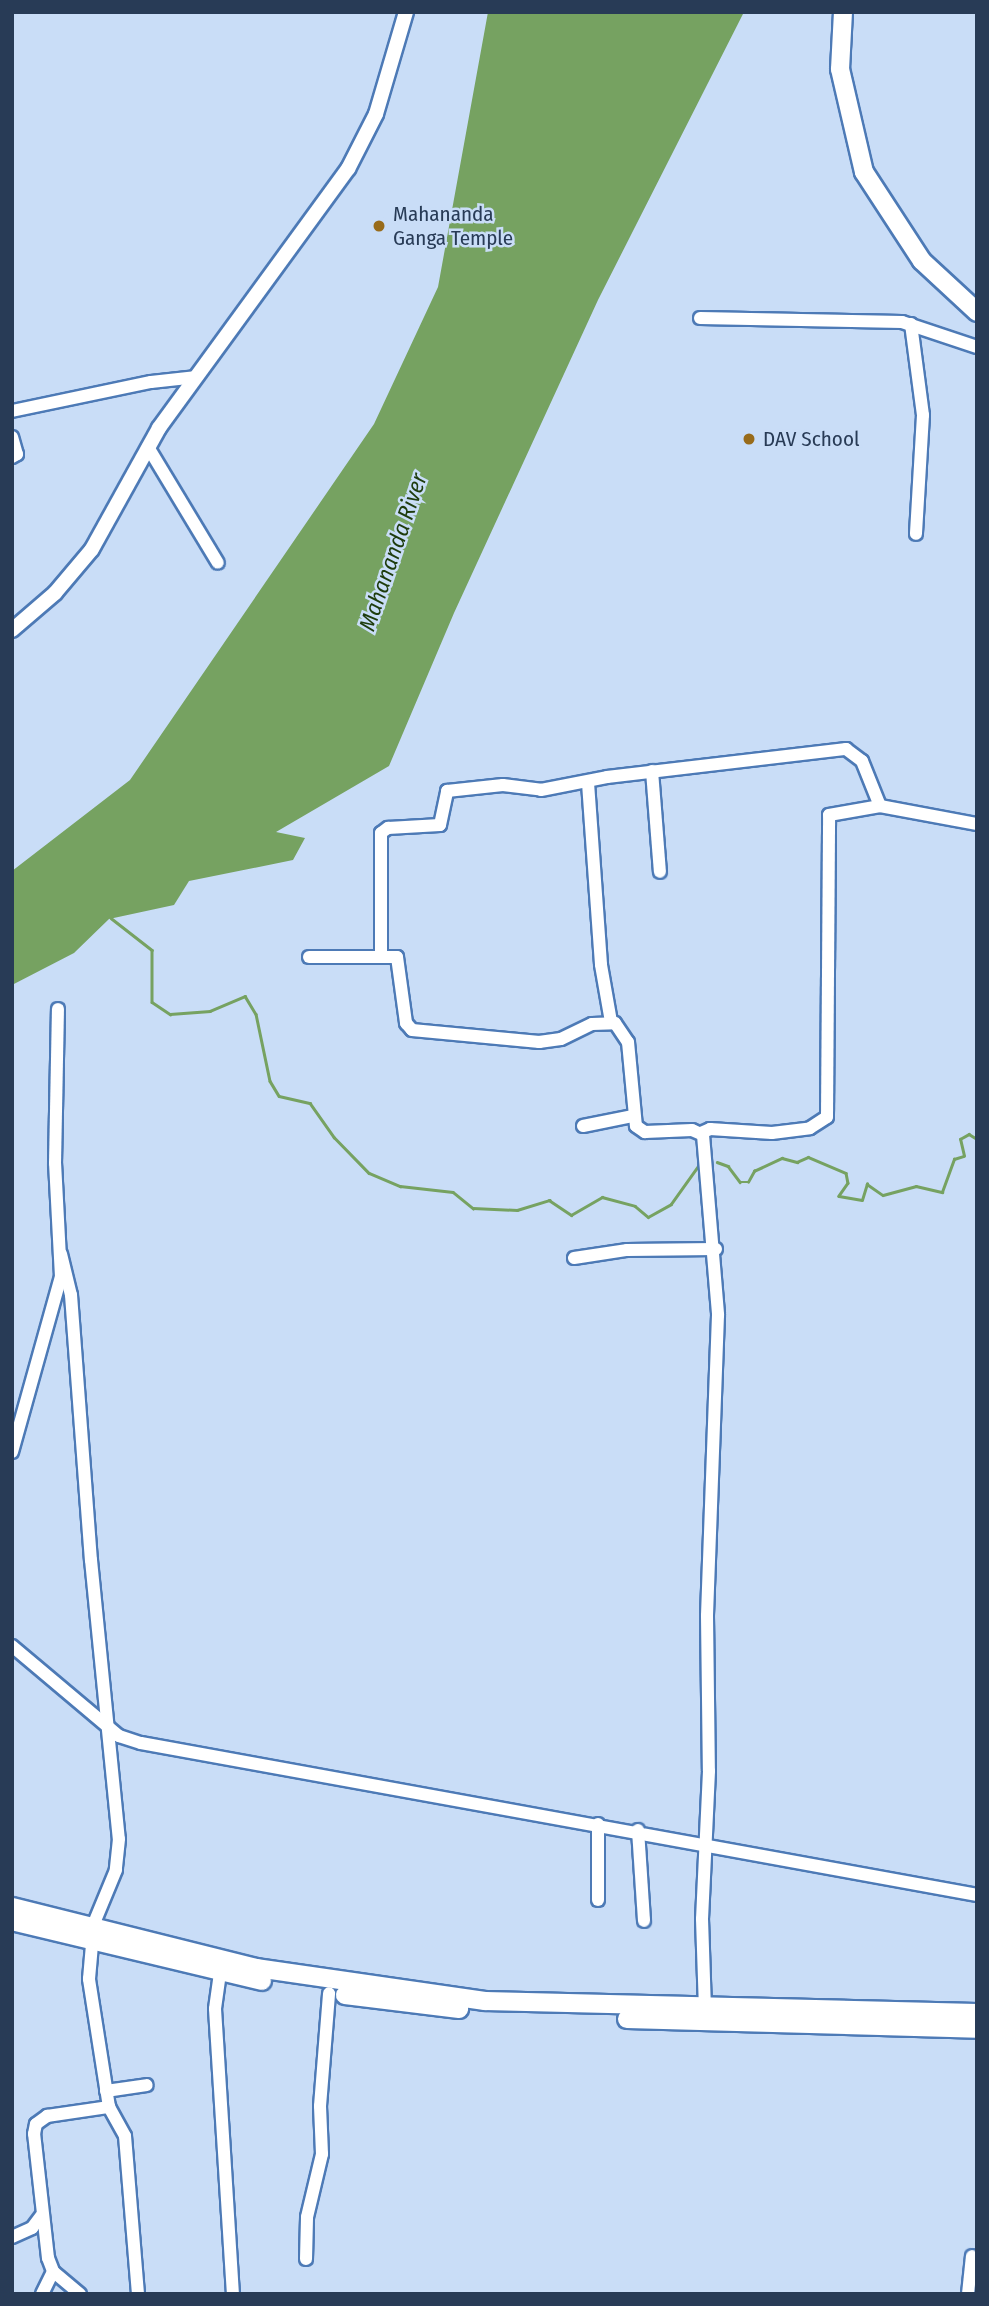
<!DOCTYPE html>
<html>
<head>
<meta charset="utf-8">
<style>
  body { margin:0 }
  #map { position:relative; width:989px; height:2306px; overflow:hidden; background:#c9ddf7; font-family:"Fira Sans Condensed",sans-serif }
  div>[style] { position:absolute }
  .water>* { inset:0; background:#76a261 }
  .stream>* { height:2.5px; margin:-1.25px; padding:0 1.25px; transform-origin:1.25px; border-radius:1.25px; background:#76a261 }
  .roads { filter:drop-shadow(2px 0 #4d7ab6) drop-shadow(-2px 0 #4d7ab6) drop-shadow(0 2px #4d7ab6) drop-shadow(0 -2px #4d7ab6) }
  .minor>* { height:12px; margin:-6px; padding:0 6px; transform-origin:6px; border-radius:6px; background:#fff }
  .major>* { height:14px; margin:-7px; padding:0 7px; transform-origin:7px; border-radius:7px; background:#fff }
  .highway>* { height:18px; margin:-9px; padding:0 9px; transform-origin:9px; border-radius:9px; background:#fff }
  .dots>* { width:19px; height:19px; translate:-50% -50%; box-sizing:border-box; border:4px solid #c9ddf7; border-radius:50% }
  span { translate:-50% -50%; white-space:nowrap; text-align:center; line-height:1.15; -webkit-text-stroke:5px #c9ddf7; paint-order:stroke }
  .poi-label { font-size:21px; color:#283b56 }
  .left { translate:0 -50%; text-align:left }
  .water-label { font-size:23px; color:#1e3c0d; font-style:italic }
  .frame { position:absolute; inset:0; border:14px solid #283b56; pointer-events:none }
</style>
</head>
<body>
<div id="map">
  <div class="water">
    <i style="clip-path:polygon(488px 12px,744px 12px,598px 300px,454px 613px,389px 766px,276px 832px,305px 838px,293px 860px,189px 881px,174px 905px,109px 919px,74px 953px,12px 985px,12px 871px,130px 780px,374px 424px,438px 287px)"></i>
  </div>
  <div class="stream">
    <i style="left:111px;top:918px;width:52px;rotate:38deg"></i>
    <i style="left:152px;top:950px;width:52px;rotate:90deg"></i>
    <i style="left:152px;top:1002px;width:22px;rotate:34deg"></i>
    <i style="left:170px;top:1014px;width:40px;rotate:-4.3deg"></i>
    <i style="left:210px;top:1011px;width:38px;rotate:-23deg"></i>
    <i style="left:245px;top:996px;width:21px;rotate:59deg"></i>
    <i style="left:256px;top:1014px;width:68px;rotate:78.2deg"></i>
    <i style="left:270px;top:1081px;width:17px;rotate:59deg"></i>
    <i style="left:279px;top:1096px;width:32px;rotate:13deg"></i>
    <i style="left:310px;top:1103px;width:42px;rotate:54.8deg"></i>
    <i style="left:334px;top:1137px;width:50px;rotate:45.8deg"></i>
    <i style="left:369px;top:1173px;width:34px;rotate:23deg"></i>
    <i style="left:400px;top:1186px;width:53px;rotate:6.5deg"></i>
    <i style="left:453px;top:1192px;width:26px;rotate:39deg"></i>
    <i style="left:473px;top:1208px;width:44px;rotate:2.6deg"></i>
    <i style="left:517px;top:1210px;width:34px;rotate:-17deg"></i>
    <i style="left:549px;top:1200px;width:27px;rotate:34deg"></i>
    <i style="left:571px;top:1215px;width:36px;rotate:-30deg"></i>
    <i style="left:602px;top:1197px;width:34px;rotate:15deg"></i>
    <i style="left:635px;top:1206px;width:17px;rotate:40deg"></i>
    <i style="left:648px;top:1217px;width:26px;rotate:-29deg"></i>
    <i style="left:671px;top:1204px;width:52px;rotate:-54.5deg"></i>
    <i style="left:717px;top:1162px;width:12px;rotate:20deg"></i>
    <i style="left:728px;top:1166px;width:20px;rotate:53deg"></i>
    <i style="left:740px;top:1182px;width:8px"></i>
    <i style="left:748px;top:1182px;width:13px;rotate:-61deg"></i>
    <i style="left:754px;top:1171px;width:31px;rotate:-25deg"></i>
    <i style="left:782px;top:1158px;width:16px;rotate:15deg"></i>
    <i style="left:797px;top:1162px;width:12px;rotate:-24deg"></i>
    <i style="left:808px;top:1157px;width:41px;rotate:22.8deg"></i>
    <i style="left:846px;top:1173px;width:10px;rotate:79deg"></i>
    <i style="left:848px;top:1183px;width:16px;rotate:125deg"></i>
    <i style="left:839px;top:1196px;width:23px;rotate:10deg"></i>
    <i style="left:862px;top:1200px;width:17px;rotate:-73deg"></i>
    <i style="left:867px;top:1184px;width:19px;rotate:35deg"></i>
    <i style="left:883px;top:1195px;width:34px;rotate:-15deg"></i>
    <i style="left:916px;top:1186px;width:27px;rotate:13deg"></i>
    <i style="left:942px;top:1192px;width:35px;rotate:-70deg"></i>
    <i style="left:954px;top:1159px;width:10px;rotate:-17deg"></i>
    <i style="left:964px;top:1156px;width:17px;rotate:-103deg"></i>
    <i style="left:960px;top:1139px;width:10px;rotate:-29deg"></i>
    <i style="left:969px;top:1134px;width:9px;rotate:32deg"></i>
  </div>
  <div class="roads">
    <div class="minor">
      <i style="left:700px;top:318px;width:202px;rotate:1.1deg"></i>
      <i style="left:902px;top:322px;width:79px;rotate:18.4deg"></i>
      <i style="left:911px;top:324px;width:92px;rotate:82.5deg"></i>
      <i style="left:923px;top:415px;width:119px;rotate:93.4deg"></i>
      <i style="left:12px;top:411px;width:142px;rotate:-11.8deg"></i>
      <i style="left:151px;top:382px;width:46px;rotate:-6.2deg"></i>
      <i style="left:12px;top:437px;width:18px;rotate:74deg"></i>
      <i style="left:17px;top:454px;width:6px;rotate:149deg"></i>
      <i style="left:148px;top:447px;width:135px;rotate:58.9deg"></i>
      <i style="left:652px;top:771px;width:101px;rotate:85.5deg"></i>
      <i style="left:588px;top:783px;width:182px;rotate:85.9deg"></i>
      <i style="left:601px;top:965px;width:58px;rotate:80deg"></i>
      <i style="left:381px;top:955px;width:122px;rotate:-90deg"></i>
      <i style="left:381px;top:833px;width:9px;rotate:-36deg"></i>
      <i style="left:388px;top:828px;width:52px;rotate:-3.3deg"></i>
      <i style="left:440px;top:825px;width:35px;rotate:-78deg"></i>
      <i style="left:447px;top:791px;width:56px;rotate:-6.1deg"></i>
      <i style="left:503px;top:785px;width:38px;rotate:7deg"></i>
      <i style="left:541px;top:790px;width:67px;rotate:-11.1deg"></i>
      <i style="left:607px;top:777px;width:241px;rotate:-6.7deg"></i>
      <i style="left:846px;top:749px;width:20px;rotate:37deg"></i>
      <i style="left:862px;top:761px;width:48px;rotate:68.2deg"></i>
      <i style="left:309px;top:957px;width:88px"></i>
      <i style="left:397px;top:957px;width:67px;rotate:82.2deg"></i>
      <i style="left:406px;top:1023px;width:9px;rotate:49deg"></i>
      <i style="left:412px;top:1030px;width:128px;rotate:5.4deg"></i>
      <i style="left:539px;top:1042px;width:22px;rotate:-8deg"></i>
      <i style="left:561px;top:1039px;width:34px;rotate:-26deg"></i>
      <i style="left:592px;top:1024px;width:23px;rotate:-2deg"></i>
      <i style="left:615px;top:1023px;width:23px;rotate:56deg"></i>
      <i style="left:628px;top:1042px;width:84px;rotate:84.6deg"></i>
      <i style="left:636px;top:1126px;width:11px;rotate:34deg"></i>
      <i style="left:645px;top:1132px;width:47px;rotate:-2.4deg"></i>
      <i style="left:692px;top:1130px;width:12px;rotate:24deg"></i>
      <i style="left:703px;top:1135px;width:181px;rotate:85.2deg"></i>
      <i style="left:718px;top:1315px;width:301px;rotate:92.1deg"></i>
      <i style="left:707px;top:1616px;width:155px;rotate:89.3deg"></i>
      <i style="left:709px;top:1771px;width:148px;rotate:92.7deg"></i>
      <i style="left:702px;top:1919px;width:90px;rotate:88.1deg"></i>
      <i style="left:583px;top:1126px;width:50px;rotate:-11.5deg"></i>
      <i style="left:701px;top:1133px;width:10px;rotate:-24deg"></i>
      <i style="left:710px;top:1129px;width:62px;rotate:3.7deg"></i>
      <i style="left:772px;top:1133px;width:38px;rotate:-7deg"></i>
      <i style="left:810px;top:1128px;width:20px;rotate:-33deg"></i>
      <i style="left:827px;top:1117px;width:302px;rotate:-89.6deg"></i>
      <i style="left:829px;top:815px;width:52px;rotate:-10deg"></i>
      <i style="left:880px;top:806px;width:99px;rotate:10.5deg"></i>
      <i style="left:61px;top:1254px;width:42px;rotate:76.3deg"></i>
      <i style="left:71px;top:1295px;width:266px;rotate:85.7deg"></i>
      <i style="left:91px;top:1560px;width:280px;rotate:84.3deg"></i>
      <i style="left:119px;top:1839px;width:31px;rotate:96deg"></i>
      <i style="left:116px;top:1870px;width:63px;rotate:112.5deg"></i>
      <i style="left:574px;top:1258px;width:54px;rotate:-8.6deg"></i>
      <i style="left:627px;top:1250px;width:89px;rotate:-0.6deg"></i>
      <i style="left:12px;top:1452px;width:182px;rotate:-74.4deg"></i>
      <i style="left:61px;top:1277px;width:114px;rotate:-93deg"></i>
      <i style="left:55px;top:1163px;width:154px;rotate:-88.9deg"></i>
      <i style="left:12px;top:1646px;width:140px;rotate:40.1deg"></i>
      <i style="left:119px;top:1736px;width:23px;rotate:18deg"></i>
      <i style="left:141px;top:1743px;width:850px;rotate:10.3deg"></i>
      <i style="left:598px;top:1824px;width:76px;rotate:90deg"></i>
      <i style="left:638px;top:1830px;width:91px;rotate:86.2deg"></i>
      <i style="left:220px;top:1973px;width:36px;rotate:98deg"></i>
      <i style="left:215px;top:2009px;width:286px;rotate:86.4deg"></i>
      <i style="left:106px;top:2091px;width:41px;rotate:-8.3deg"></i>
      <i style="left:109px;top:2107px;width:33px;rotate:61deg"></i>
      <i style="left:125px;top:2136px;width:159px;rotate:85.3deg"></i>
      <i style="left:12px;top:2237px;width:22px;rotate:-24deg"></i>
      <i style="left:32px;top:2228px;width:15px;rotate:-53deg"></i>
      <i style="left:306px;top:2259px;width:42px;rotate:-88.6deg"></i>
      <i style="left:307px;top:2217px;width:65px;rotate:-76.6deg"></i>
      <i style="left:322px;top:2154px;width:48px;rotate:-92.4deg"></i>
      <i style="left:320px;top:2106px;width:113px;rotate:-85.4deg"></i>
      <i style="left:42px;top:2294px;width:25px;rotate:-64deg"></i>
      <i style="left:80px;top:2294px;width:35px;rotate:-140deg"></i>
      <i style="left:53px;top:2271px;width:14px;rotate:-111deg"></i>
      <i style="left:48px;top:2258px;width:125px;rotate:-96.4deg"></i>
      <i style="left:34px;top:2134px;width:10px;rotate:-79deg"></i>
      <i style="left:36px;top:2124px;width:14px;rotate:-36deg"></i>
      <i style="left:47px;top:2116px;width:63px;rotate:-8.3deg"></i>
      <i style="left:109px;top:2107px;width:130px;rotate:-98.9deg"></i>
      <i style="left:89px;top:1979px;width:37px;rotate:-85deg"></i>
      <i style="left:968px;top:2294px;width:38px;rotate:-84deg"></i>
    </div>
    <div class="major">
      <i style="left:12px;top:630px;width:57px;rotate:-40.7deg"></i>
      <i style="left:55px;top:593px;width:57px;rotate:-49.9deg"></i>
      <i style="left:92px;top:549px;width:138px;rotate:-61deg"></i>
      <i style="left:159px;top:428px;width:321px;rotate:-53.9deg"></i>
      <i style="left:348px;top:169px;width:62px;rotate:-63deg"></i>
      <i style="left:376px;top:114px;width:106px;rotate:-73.6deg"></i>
    </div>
    <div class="highway">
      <i style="left:843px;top:12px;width:57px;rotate:93deg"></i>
      <i style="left:840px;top:69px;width:106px;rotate:76.9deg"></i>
      <i style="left:864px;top:172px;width:106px;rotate:56.9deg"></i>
      <i style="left:922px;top:261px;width:75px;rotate:42.8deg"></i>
      <i style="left:12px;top:1907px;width:252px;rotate:14deg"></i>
      <i style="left:256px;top:1968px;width:231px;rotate:8.2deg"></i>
      <i style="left:485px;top:2001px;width:492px;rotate:1.4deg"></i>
      <i style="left:12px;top:1921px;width:257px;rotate:13.5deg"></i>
      <i style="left:345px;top:1995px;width:115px;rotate:7deg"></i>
      <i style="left:627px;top:2019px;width:350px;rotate:1.6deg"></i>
    </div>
  </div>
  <div class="dots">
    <i style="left:379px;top:226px;background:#986b1a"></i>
    <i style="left:749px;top:439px;background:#986b1a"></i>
  </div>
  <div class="poi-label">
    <span class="left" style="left:393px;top:226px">Mahananda<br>Ganga Temple</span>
    <span class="left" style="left:763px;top:439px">DAV School</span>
  </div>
  <div class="water-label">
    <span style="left:393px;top:552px;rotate:-71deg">Mahananda River</span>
  </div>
  <div class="frame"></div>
</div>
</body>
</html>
